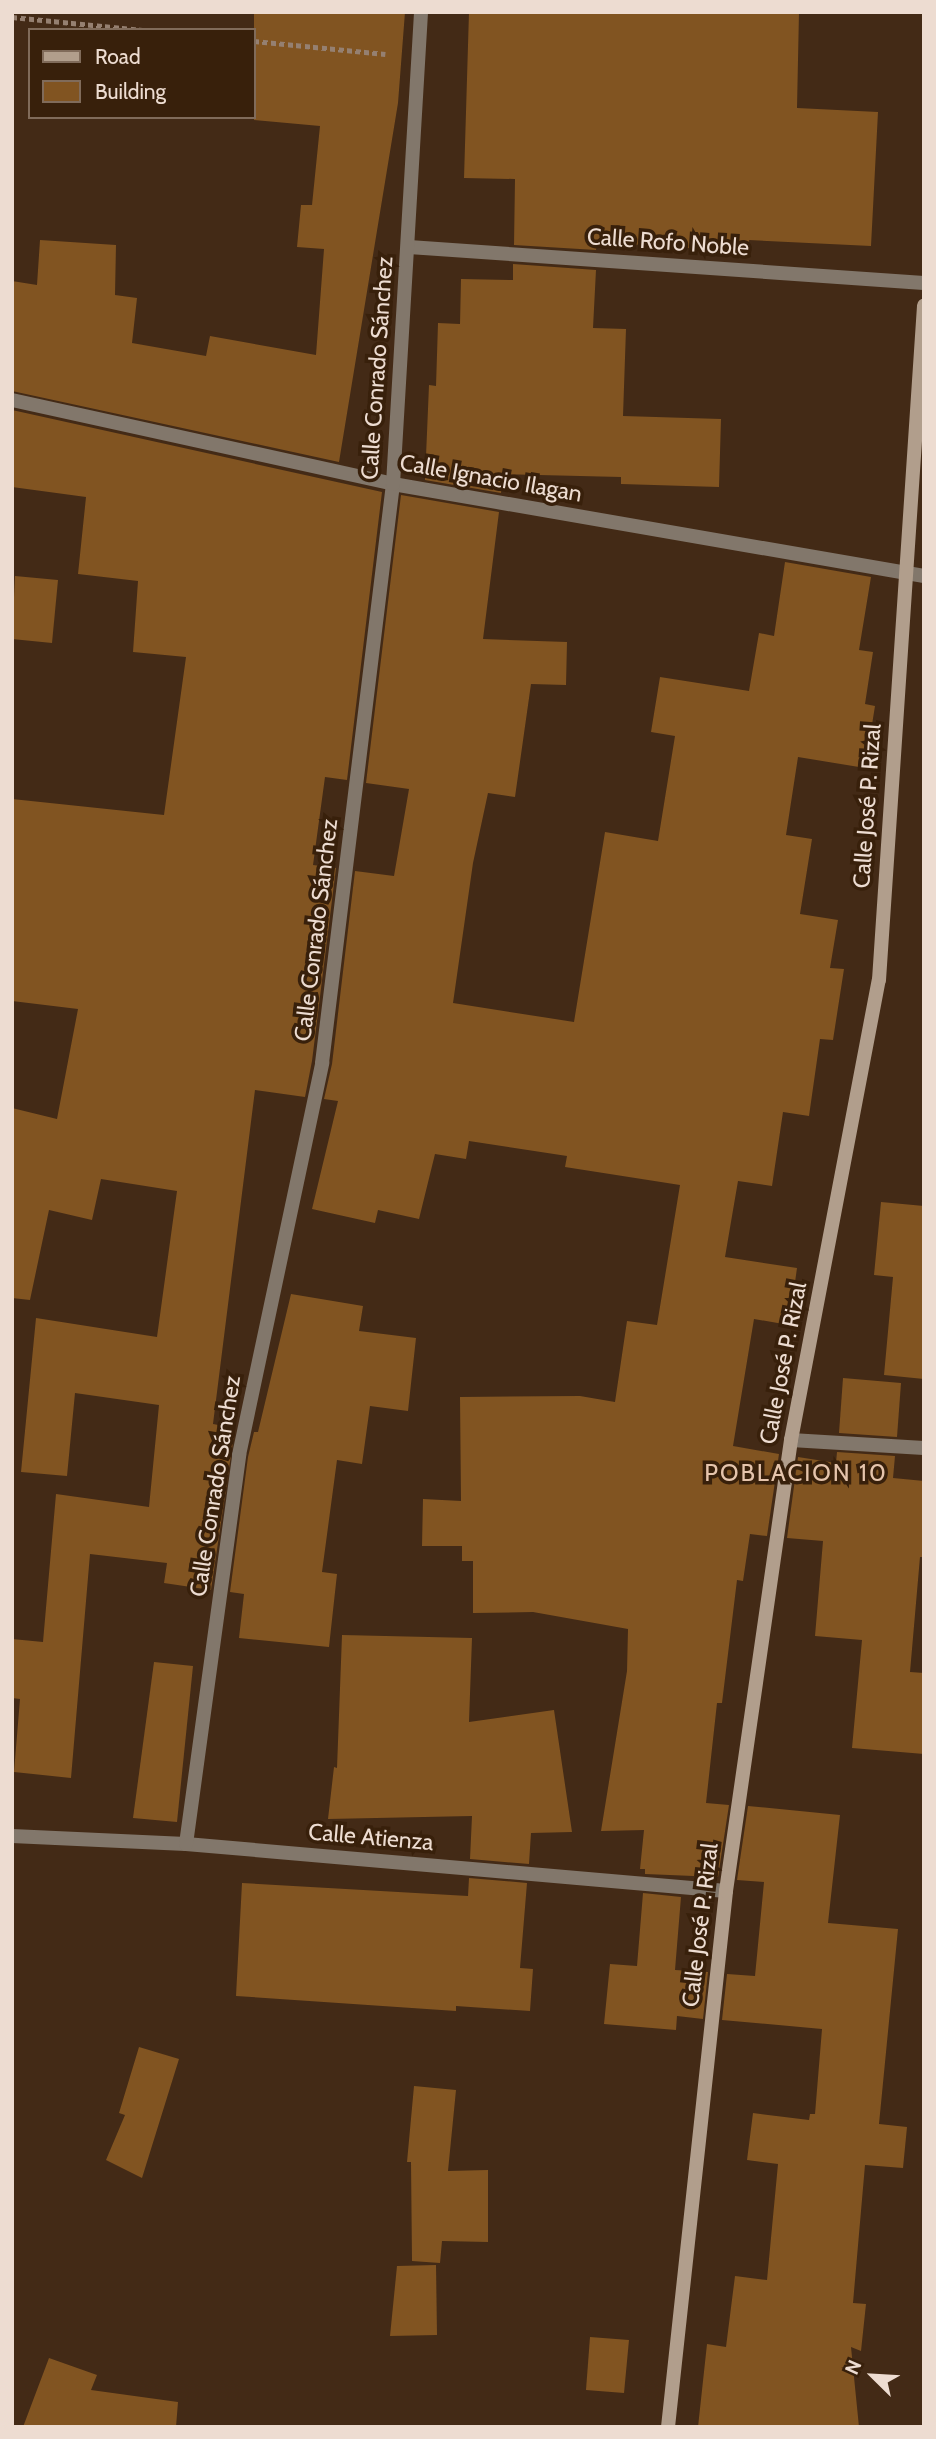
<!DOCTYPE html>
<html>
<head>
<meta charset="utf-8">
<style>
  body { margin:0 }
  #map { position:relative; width:936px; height:2439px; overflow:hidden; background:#432a16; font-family:Cabin,sans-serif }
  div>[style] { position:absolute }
  .building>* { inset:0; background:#815421 }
  .path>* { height:4.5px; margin-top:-2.25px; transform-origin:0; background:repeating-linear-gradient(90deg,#958071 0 5px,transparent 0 8.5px) }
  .street>* { height:14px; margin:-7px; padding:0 7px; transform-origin:7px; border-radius:7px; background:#82776b }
  .secondary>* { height:14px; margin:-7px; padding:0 7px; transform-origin:7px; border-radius:7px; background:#b19e8c }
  span { translate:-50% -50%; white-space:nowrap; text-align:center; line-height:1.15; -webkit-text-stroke:7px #38200b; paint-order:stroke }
  .street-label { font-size:23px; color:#eddcd1 }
  .neighbourhood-label { font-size:24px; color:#e5c4ac; letter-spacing:2px }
  .frame { position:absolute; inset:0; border:14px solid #eddcd1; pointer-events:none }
  .legend { position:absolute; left:28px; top:28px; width:228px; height:91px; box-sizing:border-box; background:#38200b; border:2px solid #806b5a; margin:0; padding:9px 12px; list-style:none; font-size:21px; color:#eddcd1 }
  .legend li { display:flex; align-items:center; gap:14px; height:35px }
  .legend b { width:35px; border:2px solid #806b5a }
  .north { position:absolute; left:838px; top:2341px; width:70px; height:70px; -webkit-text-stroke:5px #38200b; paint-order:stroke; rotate:294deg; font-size:19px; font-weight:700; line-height:28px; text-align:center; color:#eddcd1 }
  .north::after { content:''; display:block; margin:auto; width:24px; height:32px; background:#eddcd1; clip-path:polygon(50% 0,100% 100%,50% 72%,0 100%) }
</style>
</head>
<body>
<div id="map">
  <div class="building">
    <i style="clip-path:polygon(254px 12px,405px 12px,398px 103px,339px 462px,12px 391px,12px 281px,37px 285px,40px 240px,116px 245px,115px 295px,137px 298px,132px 343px,206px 356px,210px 336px,316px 355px,324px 249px,297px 247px,301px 205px,312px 205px,320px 126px,254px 120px)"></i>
    <i style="clip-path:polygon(469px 12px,799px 12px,797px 108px,878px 112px,871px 246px,749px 240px,748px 252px,597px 242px,596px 250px,514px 245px,515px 179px,464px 178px)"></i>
    <i style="clip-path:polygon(513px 264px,596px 270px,593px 328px,626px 329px,623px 416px,721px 419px,719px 487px,621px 484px,621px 477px,503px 474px,501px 493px,425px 480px,429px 385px,436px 386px,438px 323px,460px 324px,461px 279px,513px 280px)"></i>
    <i style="clip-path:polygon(12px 410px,382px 492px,347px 780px,325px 777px,313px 865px,336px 868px,312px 1061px,305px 1097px,255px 1090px,213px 1424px,235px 1428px,211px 1590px,164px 1583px,167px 1563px,90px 1554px,71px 1778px,14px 1772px,20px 1699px,12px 1698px,12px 1639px,43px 1642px,56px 1494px,149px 1507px,159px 1405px,75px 1393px,67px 1476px,21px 1472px,36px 1318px,157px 1337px,177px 1191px,101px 1179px,92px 1220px,49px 1210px,30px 1300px,12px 1298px,12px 1108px,57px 1119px,78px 1009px,12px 1001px,12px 799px,164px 815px,186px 657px,133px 652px,138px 581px,78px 574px,86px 497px,12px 487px)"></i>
    <i style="clip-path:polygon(401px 495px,499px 512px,483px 639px,567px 642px,566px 685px,531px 684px,515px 797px,488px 793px,473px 863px,453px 1003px,574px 1022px,605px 832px,658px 841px,675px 736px,651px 732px,660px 677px,749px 691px,759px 633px,774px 636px,785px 562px,871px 577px,859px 650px,873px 652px,865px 704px,875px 706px,865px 768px,798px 757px,786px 835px,812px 839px,800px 914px,838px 920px,830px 968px,844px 969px,833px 1040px,820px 1039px,809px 1116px,783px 1112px,772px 1186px,738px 1181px,725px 1257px,797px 1268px,789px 1325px,754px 1319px,733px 1446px,779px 1454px,767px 1536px,750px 1534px,743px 1581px,737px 1580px,722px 1703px,717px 1703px,706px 1803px,729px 1805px,718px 1877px,645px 1874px,645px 1869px,640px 1869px,644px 1830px,601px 1831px,627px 1671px,628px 1629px,533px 1612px,473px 1613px,473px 1561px,462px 1561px,462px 1546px,422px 1546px,423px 1499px,461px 1501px,460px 1397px,580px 1396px,615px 1402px,627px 1321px,657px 1325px,680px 1185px,565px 1167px,567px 1156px,469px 1141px,466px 1159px,435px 1154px,419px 1219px,378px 1210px,375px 1223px,312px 1209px,338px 1101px,324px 1099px,332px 1064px,355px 871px,394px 876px,409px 789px,366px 783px)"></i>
    <i style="clip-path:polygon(15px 576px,58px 580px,52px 643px,12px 639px)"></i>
    <i style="clip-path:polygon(881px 1202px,924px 1206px,924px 1379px,884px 1375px,893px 1277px,874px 1275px)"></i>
    <i style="clip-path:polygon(291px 1294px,363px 1306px,359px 1331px,416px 1338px,408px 1411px,370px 1406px,362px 1464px,337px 1460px,322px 1572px,337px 1574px,329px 1647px,239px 1638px,244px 1594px,230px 1592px,248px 1457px,254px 1432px,258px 1432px)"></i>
    <i style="clip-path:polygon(843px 1378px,901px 1383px,897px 1437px,839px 1433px)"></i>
    <i style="clip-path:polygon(837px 1452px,895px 1456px,893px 1478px,924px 1481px,924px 1557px,920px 1557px,910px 1672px,924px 1673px,924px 1754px,852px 1748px,862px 1640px,815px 1636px,823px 1541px,787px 1538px,798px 1457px,836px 1463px)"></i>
    <i style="clip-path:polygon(342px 1635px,472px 1638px,469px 1722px,554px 1710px,572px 1832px,531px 1833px,529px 1864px,470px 1859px,472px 1816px,328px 1819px,334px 1767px,337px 1768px)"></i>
    <i style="clip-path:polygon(154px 1662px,193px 1666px,177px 1822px,133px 1818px)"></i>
    <i style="clip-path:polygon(748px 1806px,840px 1815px,828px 1923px,898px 1929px,879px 2124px,907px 2127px,903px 2168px,865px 2165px,853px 2303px,866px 2304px,861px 2351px,851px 2347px,859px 2427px,698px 2427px,707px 2344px,726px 2347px,735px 2276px,767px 2280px,778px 2164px,747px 2160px,753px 2113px,809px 2120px,810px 2114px,815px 2114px,822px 2029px,722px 2020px,727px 1974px,755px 1976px,764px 1882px,737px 1880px)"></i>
    <i style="clip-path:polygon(469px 1878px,527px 1883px,520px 1968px,533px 1969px,530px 2011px,456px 2006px,456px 2011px,236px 1996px,242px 1883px,468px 1896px)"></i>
    <i style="clip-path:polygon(643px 1893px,681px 1897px,675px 1970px,708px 1972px,703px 2019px,677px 2016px,676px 2030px,604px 2024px,610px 1964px,637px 1966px)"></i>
    <i style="clip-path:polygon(139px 2047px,179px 2059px,142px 2178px,106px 2160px,125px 2115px,119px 2113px)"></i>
    <i style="clip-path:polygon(414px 2086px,456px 2090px,448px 2171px,488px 2170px,488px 2242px,442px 2241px,440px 2263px,412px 2261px,411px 2162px,407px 2162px)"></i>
    <i style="clip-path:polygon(436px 2265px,437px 2335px,390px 2336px,397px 2266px)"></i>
    <i style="clip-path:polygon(590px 2337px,629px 2340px,624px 2393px,586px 2390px)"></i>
    <i style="clip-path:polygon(49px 2358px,97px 2375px,91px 2390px,178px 2402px,176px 2427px,23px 2427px)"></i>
  </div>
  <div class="path">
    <i style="left:12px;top:17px;width:131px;rotate:5.7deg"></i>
    <i style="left:254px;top:41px;width:132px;rotate:5.7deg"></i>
  </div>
  <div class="street">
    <i style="left:409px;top:247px;width:516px;rotate:4deg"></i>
    <i style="left:12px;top:400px;width:390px;rotate:12.4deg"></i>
    <i style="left:393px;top:484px;width:539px;rotate:9.83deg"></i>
    <i style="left:791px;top:1440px;width:133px;rotate:3.4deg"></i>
    <i style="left:12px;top:1836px;width:174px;rotate:2.6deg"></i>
    <i style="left:186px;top:1844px;width:542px;rotate:4.97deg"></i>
    <i style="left:186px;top:1844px;width:393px;rotate:-82.2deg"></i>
    <i style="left:239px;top:1455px;width:401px;rotate:-78deg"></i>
    <i style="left:322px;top:1063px;width:583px;rotate:-83.01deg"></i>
    <i style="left:393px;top:484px;width:473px;rotate:-86.6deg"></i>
  </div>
  <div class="secondary">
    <i style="left:668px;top:2427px;width:539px;rotate:-83.82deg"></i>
    <i style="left:726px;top:1891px;width:456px;rotate:-81.8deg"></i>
    <i style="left:791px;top:1440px;width:468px;rotate:-79.2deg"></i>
    <i style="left:879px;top:980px;width:676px;rotate:-86.18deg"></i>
  </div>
  <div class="street-label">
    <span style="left:668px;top:242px;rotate:4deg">Calle Rofo Noble</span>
    <span style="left:377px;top:368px;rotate:-86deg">Calle Conrado Sánchez</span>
    <span style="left:491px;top:478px;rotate:10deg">Calle Ignacio Ilagan</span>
    <span style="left:867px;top:806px;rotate:-86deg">Calle José P. Rizal</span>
    <span style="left:316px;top:930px;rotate:-83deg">Calle Conrado Sánchez</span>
    <span style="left:783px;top:1363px;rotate:-79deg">Calle José P. Rizal</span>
    <span style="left:215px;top:1486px;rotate:-81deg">Calle Conrado Sánchez</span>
    <span style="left:371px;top:1837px;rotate:5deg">Calle Atienza</span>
    <span style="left:700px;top:1925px;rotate:-83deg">Calle José P. Rizal</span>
  </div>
  <div class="neighbourhood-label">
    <span style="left:796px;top:1473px">POBLACION 10</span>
  </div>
  <div class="frame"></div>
  <ul class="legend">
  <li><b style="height:9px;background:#b19e8c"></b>Road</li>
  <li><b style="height:19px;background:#815421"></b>Building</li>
  </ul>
  <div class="north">N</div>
</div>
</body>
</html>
